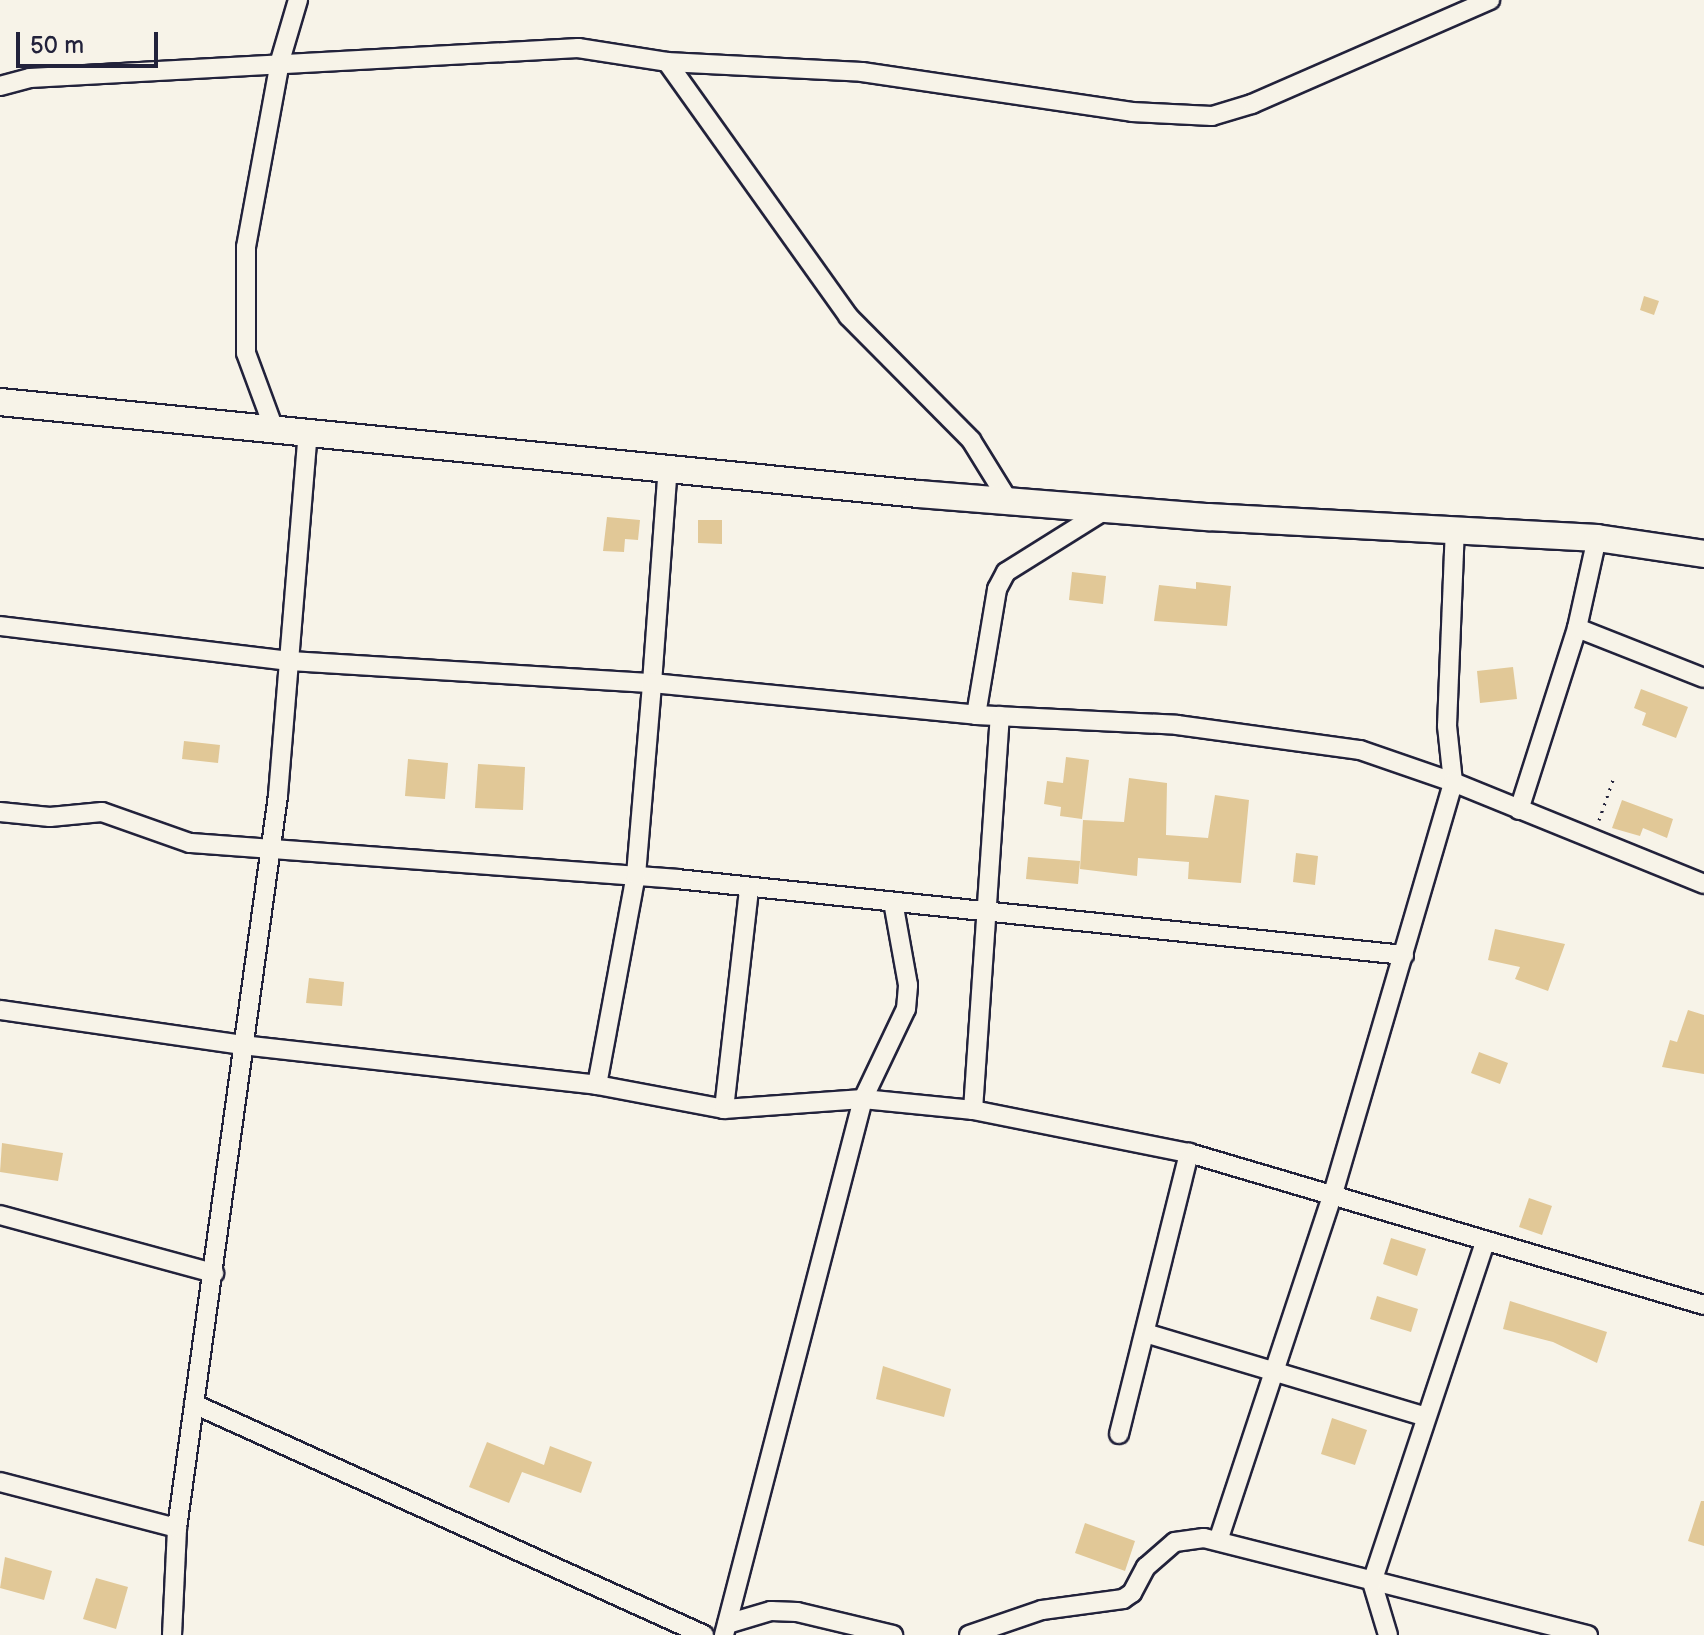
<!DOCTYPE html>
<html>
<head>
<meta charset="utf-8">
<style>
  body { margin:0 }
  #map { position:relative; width:1704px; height:1635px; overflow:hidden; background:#f7f3e8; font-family:"Balsamiq Sans",sans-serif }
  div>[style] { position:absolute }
  .building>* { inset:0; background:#e1c897 }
  .path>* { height:3px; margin-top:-1.5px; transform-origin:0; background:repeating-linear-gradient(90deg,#22223b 0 2px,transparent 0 8px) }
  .roads { filter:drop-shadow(2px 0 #22223b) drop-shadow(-2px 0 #22223b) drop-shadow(0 2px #22223b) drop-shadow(0 -2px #22223b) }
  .street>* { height:18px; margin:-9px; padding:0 9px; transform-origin:9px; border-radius:9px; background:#f7f3e8 }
  .secondary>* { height:26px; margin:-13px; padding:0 13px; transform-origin:13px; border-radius:13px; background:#f7f3e8 }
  span { translate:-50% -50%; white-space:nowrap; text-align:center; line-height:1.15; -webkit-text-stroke:8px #f7f3e8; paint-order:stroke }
  .scale { position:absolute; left:16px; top:32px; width:142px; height:36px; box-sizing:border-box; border:4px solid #22223b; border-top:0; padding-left:10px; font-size:24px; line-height:28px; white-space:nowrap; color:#22223b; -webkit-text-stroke:6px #f7f3e8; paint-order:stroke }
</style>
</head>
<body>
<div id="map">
  <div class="building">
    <i style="clip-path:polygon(1644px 296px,1659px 301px,1654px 315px,1640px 310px)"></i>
    <i style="clip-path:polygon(607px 517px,640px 520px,638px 540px,625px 539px,624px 552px,603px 551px)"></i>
    <i style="clip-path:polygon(698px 520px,722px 520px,722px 544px,698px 543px)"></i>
    <i style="clip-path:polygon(1072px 572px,1106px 576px,1103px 604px,1069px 600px)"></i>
    <i style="clip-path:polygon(1196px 582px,1231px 586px,1227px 626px,1154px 621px,1159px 585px,1196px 589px)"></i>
    <i style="clip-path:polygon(1513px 667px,1517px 699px,1480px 703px,1477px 671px)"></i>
    <i style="clip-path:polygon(1641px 689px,1688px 707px,1676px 738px,1642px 725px,1646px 713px,1634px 708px)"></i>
    <i style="clip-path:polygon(184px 741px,220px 745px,218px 763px,182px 759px)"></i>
    <i style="clip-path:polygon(1066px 757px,1089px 760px,1082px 819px,1060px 816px,1061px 807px,1044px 804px,1047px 781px,1063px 783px)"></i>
    <i style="clip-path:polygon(408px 759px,448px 763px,445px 799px,405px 796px)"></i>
    <i style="clip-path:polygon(478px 764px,525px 767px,523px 810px,475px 808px)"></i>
    <i style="clip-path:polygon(1129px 778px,1167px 783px,1166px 835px,1208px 838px,1215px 795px,1249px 800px,1241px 883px,1188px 879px,1189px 862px,1138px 858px,1137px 876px,1080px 869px,1083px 820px,1124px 822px)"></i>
    <i style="clip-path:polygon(1622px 800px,1673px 819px,1667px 838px,1643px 828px,1640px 836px,1612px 828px)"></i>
    <i style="clip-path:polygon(1296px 853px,1318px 856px,1315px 885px,1293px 882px)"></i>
    <i style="clip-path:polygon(1028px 857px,1080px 861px,1078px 884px,1026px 879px)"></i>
    <i style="clip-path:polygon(1495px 929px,1565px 944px,1548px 991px,1515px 979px,1520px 967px,1488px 960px)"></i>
    <i style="clip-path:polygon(309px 978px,344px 982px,342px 1006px,306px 1003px)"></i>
    <i style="clip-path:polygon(1688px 1010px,1704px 1015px,1704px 1074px,1662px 1067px,1670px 1040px,1677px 1042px)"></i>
    <i style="clip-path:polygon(1479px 1052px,1508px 1063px,1500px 1084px,1471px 1073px)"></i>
    <i style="clip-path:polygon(2px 1143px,63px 1153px,58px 1181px,0 1172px)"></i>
    <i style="clip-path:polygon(1529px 1198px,1552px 1206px,1542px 1235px,1519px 1227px)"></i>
    <i style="clip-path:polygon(1391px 1238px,1426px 1249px,1417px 1276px,1383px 1264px)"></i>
    <i style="clip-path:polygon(1377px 1296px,1418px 1309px,1411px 1332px,1370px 1319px)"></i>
    <i style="clip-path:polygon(1510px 1301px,1607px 1332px,1597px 1363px,1553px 1342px,1503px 1329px)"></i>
    <i style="clip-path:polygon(883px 1366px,951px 1389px,944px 1417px,876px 1399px)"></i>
    <i style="clip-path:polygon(1332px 1418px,1367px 1430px,1355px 1465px,1321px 1454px)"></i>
    <i style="clip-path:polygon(487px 1442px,544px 1465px,550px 1446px,592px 1462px,581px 1493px,522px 1472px,509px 1503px,469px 1487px)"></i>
    <i style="clip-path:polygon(1701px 1501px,1704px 1501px,1704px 1546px,1688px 1541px)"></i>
    <i style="clip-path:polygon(1085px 1523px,1135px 1541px,1125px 1571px,1075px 1553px)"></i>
    <i style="clip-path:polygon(5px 1557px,52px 1571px,44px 1600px,0 1588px)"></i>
    <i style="clip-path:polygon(96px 1578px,128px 1587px,116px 1629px,83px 1619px)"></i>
  </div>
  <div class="path">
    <i style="left:1599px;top:820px;width:46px;rotate:-70.8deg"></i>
  </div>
  <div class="roads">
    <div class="street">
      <i style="left:667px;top:62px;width:312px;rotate:54.5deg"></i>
      <i style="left:848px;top:316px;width:175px;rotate:45.2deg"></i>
      <i style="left:971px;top:440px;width:70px;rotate:58.3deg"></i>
      <i style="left:0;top:86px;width:31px;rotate:-15deg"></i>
      <i style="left:30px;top:78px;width:549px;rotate:-3.13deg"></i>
      <i style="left:578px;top:48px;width:90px;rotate:8.9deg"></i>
      <i style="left:667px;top:62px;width:195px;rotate:2.9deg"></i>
      <i style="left:862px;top:72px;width:273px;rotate:8.4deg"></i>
      <i style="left:1132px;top:112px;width:80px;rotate:2.9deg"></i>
      <i style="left:1212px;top:116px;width:42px;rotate:-16.7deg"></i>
      <i style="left:1252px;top:104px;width:260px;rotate:-23.6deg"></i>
      <i style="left:273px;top:426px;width:78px;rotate:-110.3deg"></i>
      <i style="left:246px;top:353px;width:106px;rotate:-90deg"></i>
      <i style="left:246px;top:247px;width:189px;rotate:-79.6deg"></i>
      <i style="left:280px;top:61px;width:64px;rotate:-73.6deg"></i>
      <i style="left:0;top:626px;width:293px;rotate:6.9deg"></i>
      <i style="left:291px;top:661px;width:362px;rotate:3.5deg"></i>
      <i style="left:652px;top:683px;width:218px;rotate:-85.8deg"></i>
      <i style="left:1577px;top:628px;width:136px;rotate:21.5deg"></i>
      <i style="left:976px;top:715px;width:128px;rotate:-80.5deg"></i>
      <i style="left:997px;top:589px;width:19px;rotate:-62deg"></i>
      <i style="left:1006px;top:572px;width:119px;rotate:-32deg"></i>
      <i style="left:1519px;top:810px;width:191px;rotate:-72.3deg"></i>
      <i style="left:1577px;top:628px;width:92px;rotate:-77.5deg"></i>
      <i style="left:0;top:812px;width:50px;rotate:5.7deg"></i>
      <i style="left:50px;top:817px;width:52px;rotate:-5.5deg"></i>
      <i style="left:102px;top:812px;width:93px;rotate:19.4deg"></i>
      <i style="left:190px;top:843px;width:488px;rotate:4.2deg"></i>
      <i style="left:677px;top:879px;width:731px;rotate:5.97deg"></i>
      <i style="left:0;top:1010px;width:245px;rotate:8.2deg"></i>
      <i style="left:242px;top:1045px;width:357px;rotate:6.4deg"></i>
      <i style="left:597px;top:1085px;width:129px;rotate:10.7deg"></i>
      <i style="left:724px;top:1109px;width:139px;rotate:-4.1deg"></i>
      <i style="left:863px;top:1099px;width:100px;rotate:-64.5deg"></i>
      <i style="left:906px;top:1009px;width:24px;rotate:-85deg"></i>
      <i style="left:908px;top:985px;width:84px;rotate:-100.2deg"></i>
      <i style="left:597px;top:1085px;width:214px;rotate:-79.5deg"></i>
      <i style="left:636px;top:875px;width:193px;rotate:-85.2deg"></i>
      <i style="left:652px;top:683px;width:326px;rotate:5.6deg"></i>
      <i style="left:976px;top:715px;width:201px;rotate:2.8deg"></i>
      <i style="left:1177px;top:725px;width:185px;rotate:7.8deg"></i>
      <i style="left:1360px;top:750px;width:98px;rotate:19deg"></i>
      <i style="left:1453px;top:782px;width:56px;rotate:-96.1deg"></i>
      <i style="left:1447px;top:726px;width:197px;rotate:-87.7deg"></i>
      <i style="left:724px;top:1109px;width:221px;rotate:-83.5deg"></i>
      <i style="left:973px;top:1110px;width:395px;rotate:-86.1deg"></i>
      <i style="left:0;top:1215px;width:222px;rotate:15.2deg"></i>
      <i style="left:1145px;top:1333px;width:293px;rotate:16.6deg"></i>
      <i style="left:194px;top:1404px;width:560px;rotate:24.37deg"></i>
      <i style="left:1119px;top:1434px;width:290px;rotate:-76deg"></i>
      <i style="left:0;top:1482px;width:183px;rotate:14.6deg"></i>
      <i style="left:1219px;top:1538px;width:359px;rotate:-71.7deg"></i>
      <i style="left:1332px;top:1197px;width:432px;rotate:-73.7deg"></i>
      <i style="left:1453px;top:782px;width:271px;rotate:22.1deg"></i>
      <i style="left:727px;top:1624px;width:46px;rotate:-16.5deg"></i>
      <i style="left:771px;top:1611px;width:26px;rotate:2deg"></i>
      <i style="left:797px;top:1612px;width:99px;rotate:13.5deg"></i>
      <i style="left:172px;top:1635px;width:107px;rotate:-87.3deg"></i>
      <i style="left:177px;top:1528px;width:740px;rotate:-82.15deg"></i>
      <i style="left:278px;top:795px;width:366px;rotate:-85.3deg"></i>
      <i style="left:724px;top:1635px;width:554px;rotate:-75.46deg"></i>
      <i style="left:863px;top:1099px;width:111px;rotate:5.7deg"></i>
      <i style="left:973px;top:1110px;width:220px;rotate:11.3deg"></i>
      <i style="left:1189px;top:1153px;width:537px;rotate:16.44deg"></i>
      <i style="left:969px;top:1635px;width:77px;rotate:-18.9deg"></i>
      <i style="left:1042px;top:1610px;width:82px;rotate:-7.7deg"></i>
      <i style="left:1123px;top:1599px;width:11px;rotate:-34deg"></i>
      <i style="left:1132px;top:1593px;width:30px;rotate:-62deg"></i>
      <i style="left:1146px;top:1567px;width:38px;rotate:-41deg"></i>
      <i style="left:1175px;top:1542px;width:29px;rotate:-8deg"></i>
      <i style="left:1204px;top:1538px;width:396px;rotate:14.2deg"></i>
      <i style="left:1388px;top:1635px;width:55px;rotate:-106.8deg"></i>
      <i style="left:1372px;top:1582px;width:358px;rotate:-71.6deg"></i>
    </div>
    <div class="secondary">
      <i style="left:0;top:402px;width:924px;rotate:5.72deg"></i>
      <i style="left:919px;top:494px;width:290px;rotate:4.6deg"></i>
      <i style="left:1208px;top:517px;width:390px;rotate:3.1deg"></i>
      <i style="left:1597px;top:538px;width:108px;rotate:8.5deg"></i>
    </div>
  </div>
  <div class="scale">50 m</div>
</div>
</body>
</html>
